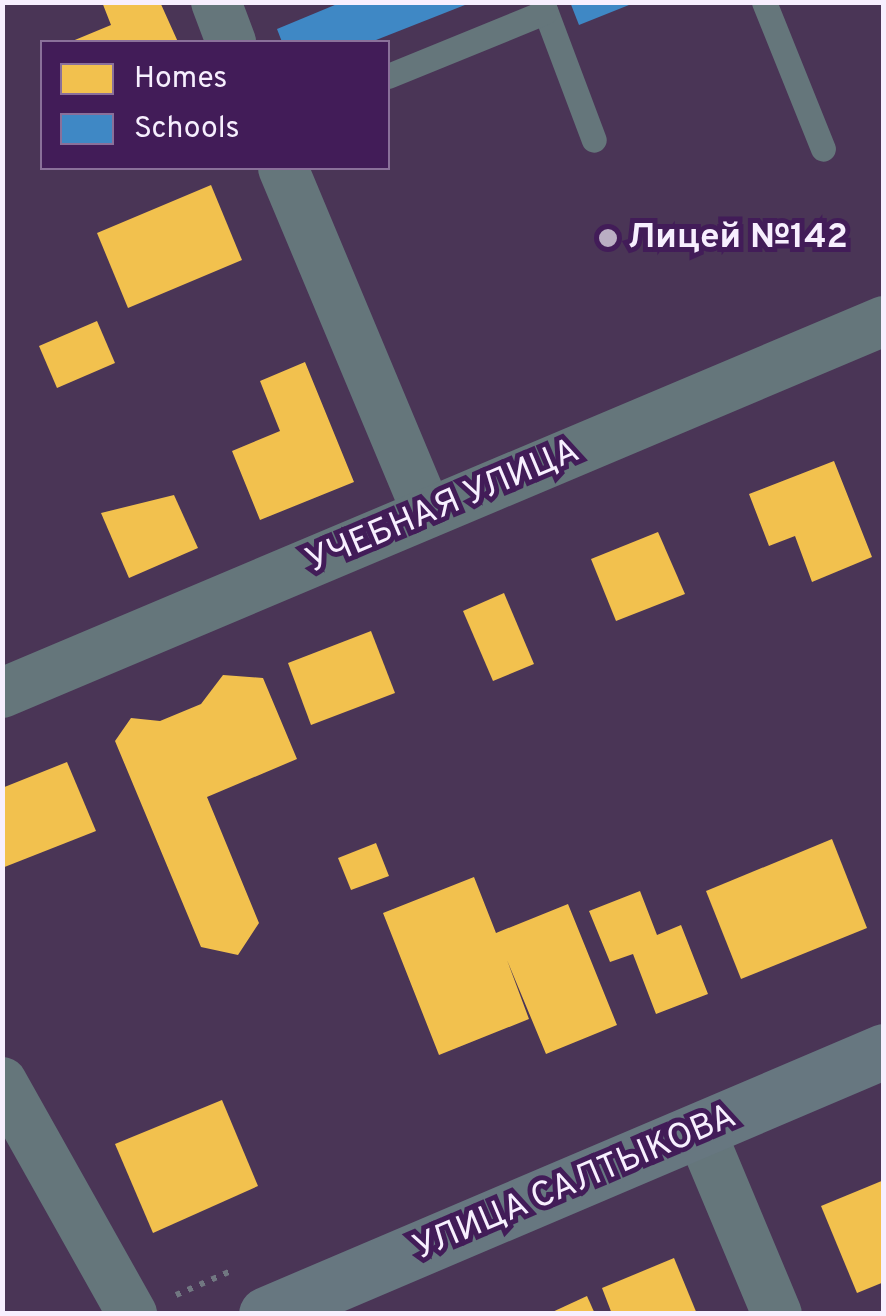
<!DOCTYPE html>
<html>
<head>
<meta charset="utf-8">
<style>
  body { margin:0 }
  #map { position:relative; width:886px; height:1316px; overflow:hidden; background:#4a3556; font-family:Overpass,sans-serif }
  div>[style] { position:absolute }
  .homes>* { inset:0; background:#f2c14e }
  .schools>* { inset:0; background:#3f88c5 }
  .path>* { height:6px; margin-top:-3px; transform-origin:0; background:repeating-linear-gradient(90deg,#717781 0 5px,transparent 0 13px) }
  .lane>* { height:25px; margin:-12.5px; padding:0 12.5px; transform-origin:12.5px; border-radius:12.5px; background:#65767b }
  .street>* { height:50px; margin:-25px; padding:0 25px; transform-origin:25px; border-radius:25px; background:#65767b }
  .secondary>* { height:55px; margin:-27.5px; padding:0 27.5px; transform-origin:27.5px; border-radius:27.5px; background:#677780 }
  .dots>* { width:28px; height:28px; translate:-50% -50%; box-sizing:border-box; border:5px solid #421c58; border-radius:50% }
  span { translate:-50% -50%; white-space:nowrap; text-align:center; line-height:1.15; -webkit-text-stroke:10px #421c58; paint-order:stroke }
  .poi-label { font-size:35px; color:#f7effe; font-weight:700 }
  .left { translate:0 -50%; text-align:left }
  .street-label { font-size:35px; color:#f7effe }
  .frame { position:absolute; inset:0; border:5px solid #f7effe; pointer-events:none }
  .legend { position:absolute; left:40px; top:40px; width:350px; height:130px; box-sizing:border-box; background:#421c58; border:2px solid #8a709a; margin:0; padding:12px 18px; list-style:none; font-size:30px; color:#f7effe }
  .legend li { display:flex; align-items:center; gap:20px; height:50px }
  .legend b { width:50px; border:2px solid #8a709a }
</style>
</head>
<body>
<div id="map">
  <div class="homes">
    <i style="clip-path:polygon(102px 2px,160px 2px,178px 42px,70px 42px,111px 25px)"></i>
    <i style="clip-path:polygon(211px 185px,242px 260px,128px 308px,97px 233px)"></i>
    <i style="clip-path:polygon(97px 321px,115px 363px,57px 388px,39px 346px)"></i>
    <i style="clip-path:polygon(305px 362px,354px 482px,260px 520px,232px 451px,280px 431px,260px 381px)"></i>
    <i style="clip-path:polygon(834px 461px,872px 557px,812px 582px,795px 536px,769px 546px,749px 494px)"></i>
    <i style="clip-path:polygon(174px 495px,198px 548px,129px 578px,101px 513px)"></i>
    <i style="clip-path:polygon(658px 532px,685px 594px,616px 621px,591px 559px)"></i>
    <i style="clip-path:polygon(504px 593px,534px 664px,493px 681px,463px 611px)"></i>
    <i style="clip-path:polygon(371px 631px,395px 693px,311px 725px,288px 663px)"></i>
    <i style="clip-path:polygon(223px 675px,263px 678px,297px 759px,207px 797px,259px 923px,238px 955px,201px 947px,115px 741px,131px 718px,160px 721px,201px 704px)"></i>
    <i style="clip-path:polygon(67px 762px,96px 831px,2px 868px,2px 788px)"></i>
    <i style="clip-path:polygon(832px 839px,867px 928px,741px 979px,706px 891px)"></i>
    <i style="clip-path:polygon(376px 843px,389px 876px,351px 890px,338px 858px)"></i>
    <i style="clip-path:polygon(474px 877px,496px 933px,568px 904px,617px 1025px,546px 1054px,507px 960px,529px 1019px,439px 1055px,383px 913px)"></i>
    <i style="clip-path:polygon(640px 891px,657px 935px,681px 925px,708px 994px,656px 1014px,633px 954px,610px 962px,589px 911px)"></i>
    <i style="clip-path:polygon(222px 1100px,258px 1186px,153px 1233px,115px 1144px)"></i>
    <i style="clip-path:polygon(884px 1180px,884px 1282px,857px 1293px,821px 1206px)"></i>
    <i style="clip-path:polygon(674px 1258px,697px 1314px,612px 1314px,602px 1288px)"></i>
    <i style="clip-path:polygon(587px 1296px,595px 1314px,548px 1314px)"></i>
  </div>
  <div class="schools">
    <i style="clip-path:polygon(342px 2px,470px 2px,470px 3px,371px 42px,282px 42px,277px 29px)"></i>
    <i style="clip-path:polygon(570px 2px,634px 2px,634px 3px,579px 25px)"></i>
  </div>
  <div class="path">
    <i style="left:176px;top:1295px;width:58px;rotate:-23.5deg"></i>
  </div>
  <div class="lane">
    <i style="left:542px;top:2px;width:147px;rotate:69.4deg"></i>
    <i style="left:764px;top:2px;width:158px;rotate:68.1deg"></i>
    <i style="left:388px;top:76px;width:170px;rotate:-22.2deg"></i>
  </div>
  <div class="street">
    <i style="left:216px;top:2px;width:43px;rotate:69.4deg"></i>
    <i style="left:283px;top:168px;width:374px;rotate:67.3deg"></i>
    <i style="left:2px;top:693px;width:957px;rotate:-22.87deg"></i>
    <i style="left:2px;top:1082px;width:266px;rotate:60.7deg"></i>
    <i style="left:700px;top:1130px;width:199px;rotate:67.3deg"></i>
  </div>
  <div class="secondary">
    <i style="left:266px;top:1314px;width:672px;rotate:-23.05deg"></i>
  </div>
  <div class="dots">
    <i style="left:608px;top:238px;background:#baaec3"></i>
  </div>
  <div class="poi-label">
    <span class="left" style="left:628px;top:238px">Лицей №142</span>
  </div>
  <div class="street-label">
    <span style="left:443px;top:507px;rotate:-23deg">УЧЕБНАЯ УЛИЦА</span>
    <span style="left:575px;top:1183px;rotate:-23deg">УЛИЦА САЛТЫКОВА</span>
  </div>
  <div class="frame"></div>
  <ul class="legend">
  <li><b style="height:28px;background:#f2c14e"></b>Homes</li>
  <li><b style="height:28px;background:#3f88c5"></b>Schools</li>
  </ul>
</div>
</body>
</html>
